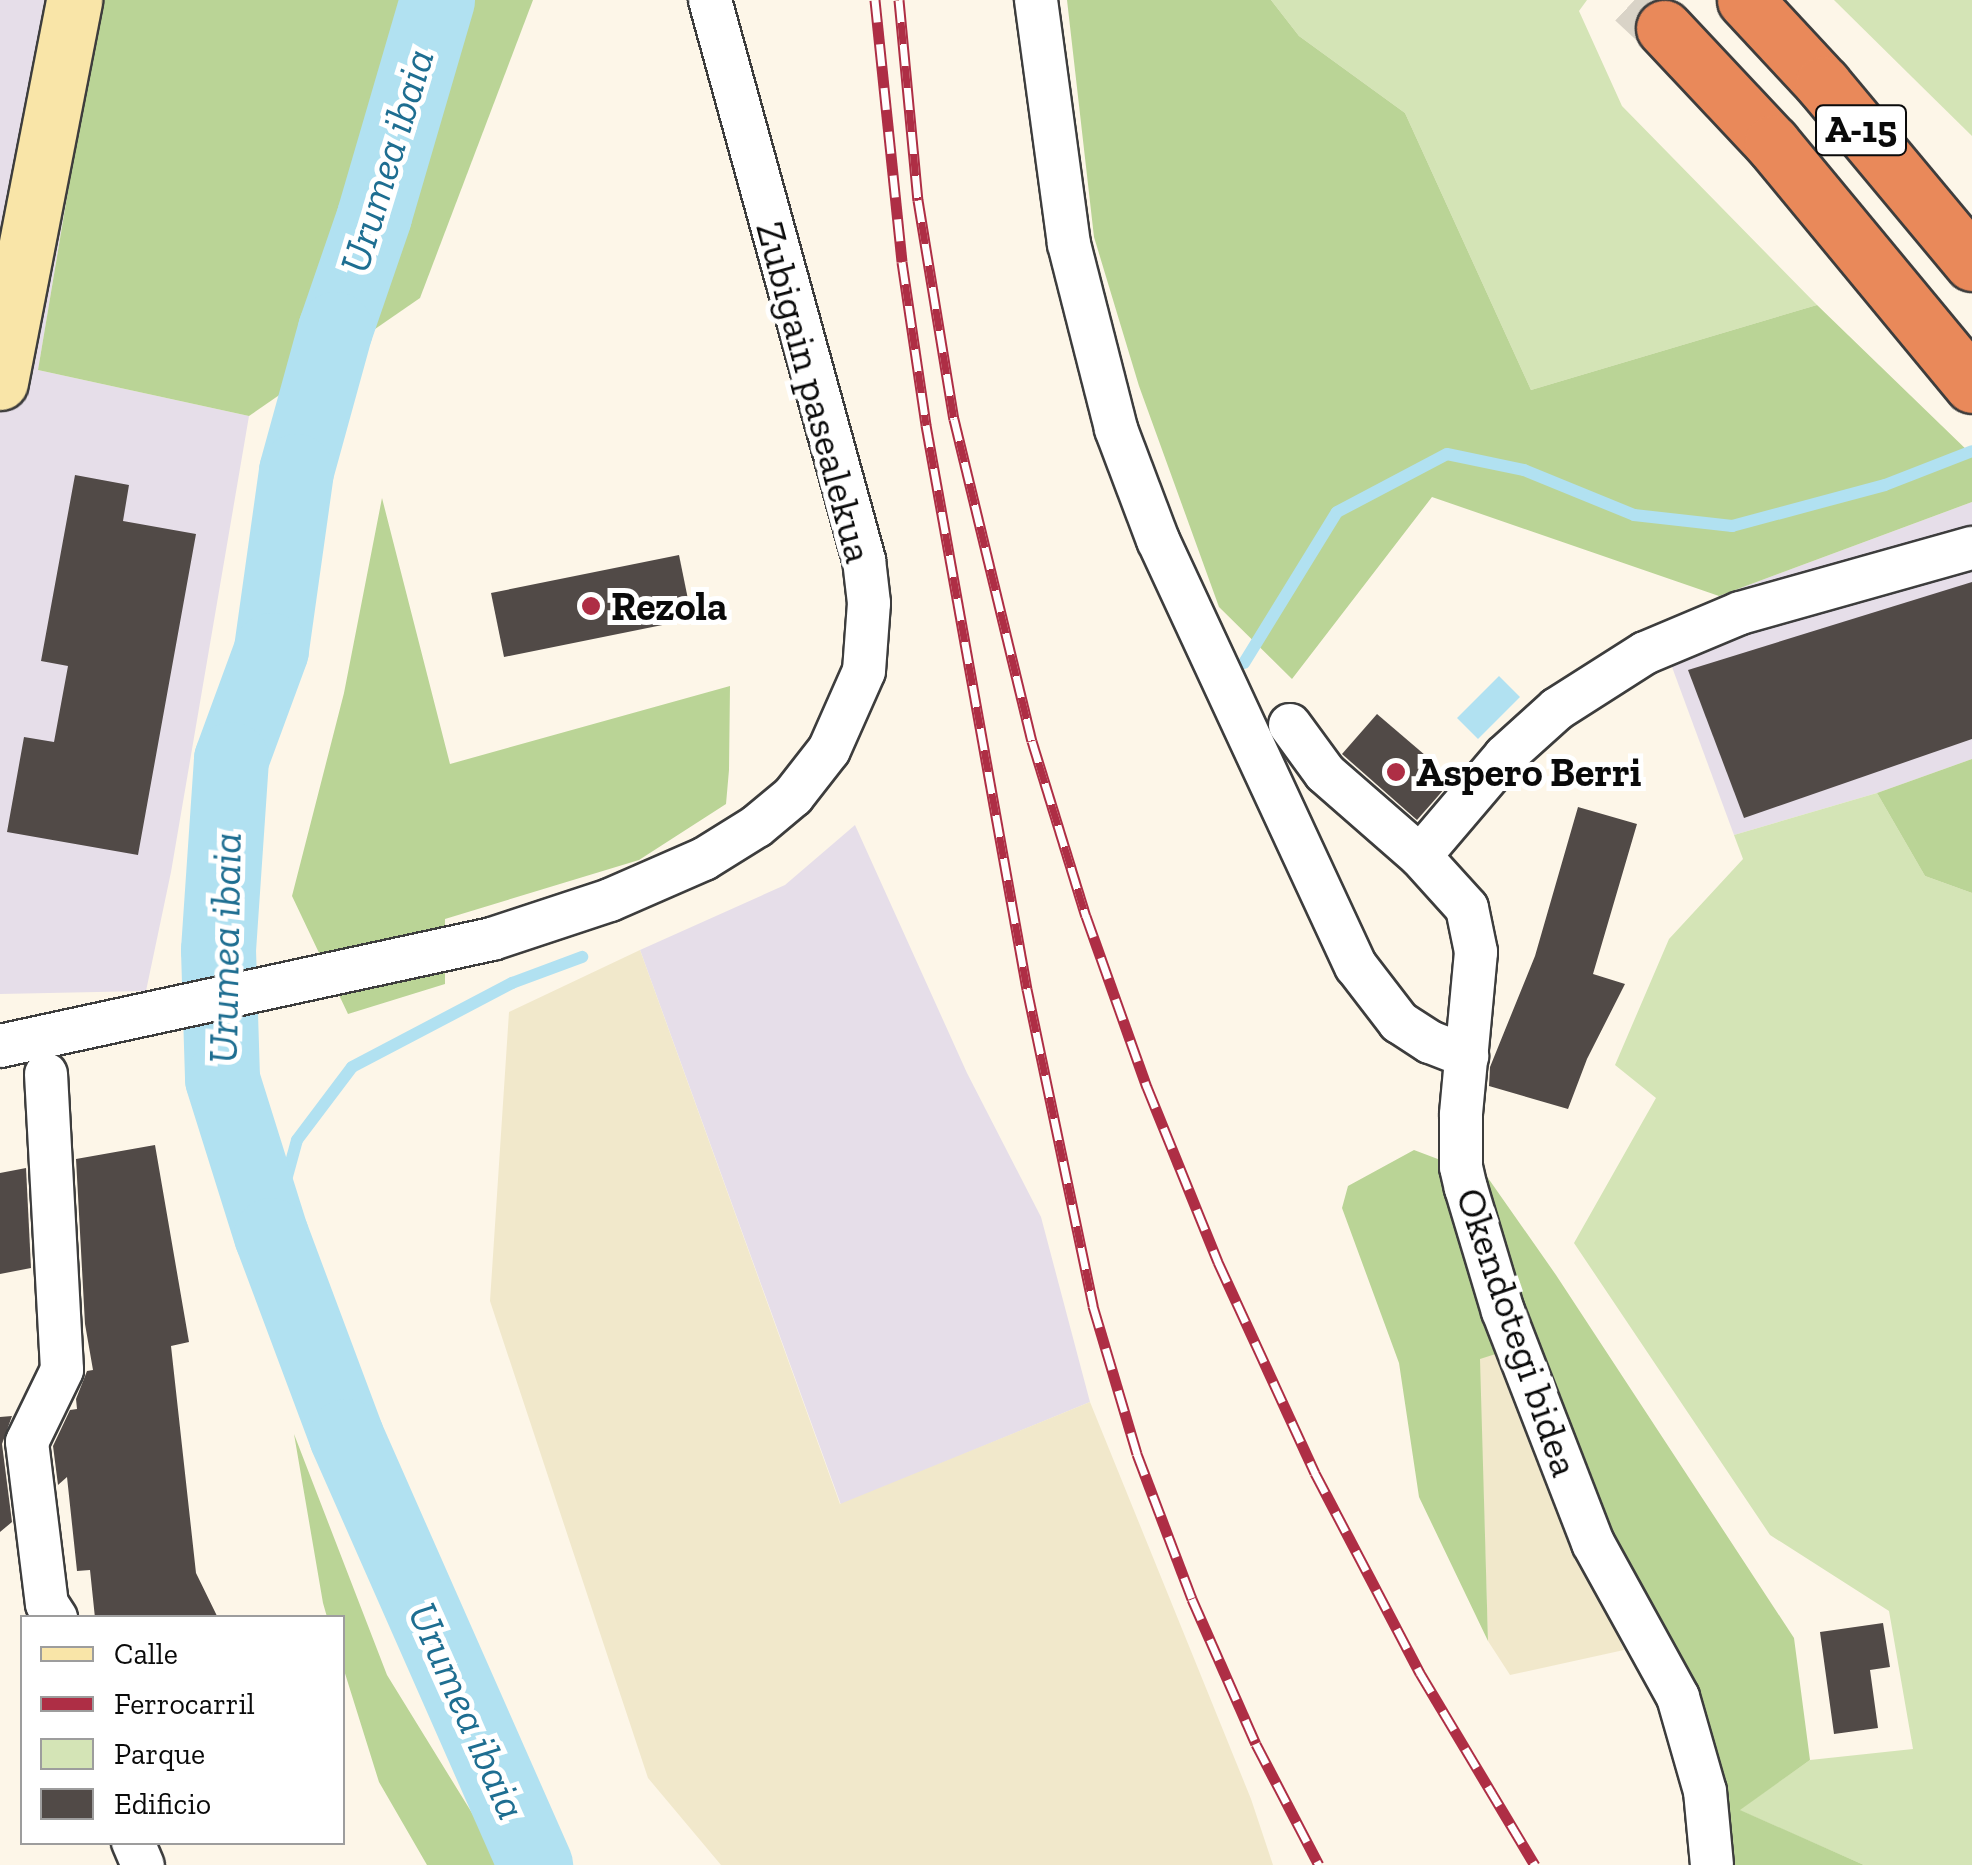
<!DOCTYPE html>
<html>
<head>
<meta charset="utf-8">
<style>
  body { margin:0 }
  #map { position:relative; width:1972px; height:1865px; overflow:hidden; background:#fdf6e8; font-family:"Zilla Slab",serif }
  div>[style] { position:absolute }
  .industrial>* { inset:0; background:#e6dee9 }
  .farmland>* { inset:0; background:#f1e8cb }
  .green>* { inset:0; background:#d4e4b6 }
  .forest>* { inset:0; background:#bad496 }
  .water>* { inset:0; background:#b1e1f1 }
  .stream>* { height:12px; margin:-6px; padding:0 6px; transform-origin:6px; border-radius:6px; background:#b1e1f1 }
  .river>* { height:75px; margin:-37.5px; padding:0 37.5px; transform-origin:37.5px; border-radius:37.5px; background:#b1e1f1 }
  .building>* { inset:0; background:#514a47 }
  .highway-tunnel>* { height:55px; margin-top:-27.5px; transform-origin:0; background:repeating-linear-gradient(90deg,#d9d3c7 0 55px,transparent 0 83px) }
  .roads { filter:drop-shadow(2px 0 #3d3d3d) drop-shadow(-2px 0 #3d3d3d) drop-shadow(0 2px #3d3d3d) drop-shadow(0 -2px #3d3d3d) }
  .street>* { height:42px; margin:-21px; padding:0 21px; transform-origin:21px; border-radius:21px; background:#fff }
  .secondary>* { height:55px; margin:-27.5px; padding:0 27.5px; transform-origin:27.5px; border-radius:27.5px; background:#f9e5a8 }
  .highway>* { height:55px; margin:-27.5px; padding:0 27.5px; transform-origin:27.5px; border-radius:27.5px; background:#e9895a }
  .rail>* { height:11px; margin-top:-5.5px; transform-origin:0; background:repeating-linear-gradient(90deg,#fff 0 22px,#ae2e45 0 44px); box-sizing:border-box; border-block:2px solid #ae2e45 }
  .dots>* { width:28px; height:28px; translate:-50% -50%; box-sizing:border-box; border:5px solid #fff; border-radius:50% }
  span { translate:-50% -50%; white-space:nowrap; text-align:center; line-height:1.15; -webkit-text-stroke:10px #fff; paint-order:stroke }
  .shield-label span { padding:2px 8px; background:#fff; border:2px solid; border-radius:8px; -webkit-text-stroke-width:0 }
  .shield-label { font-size:38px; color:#0a0a0a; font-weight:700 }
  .street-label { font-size:40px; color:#0a0a0a }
  .poi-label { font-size:40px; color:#0a0a0a; font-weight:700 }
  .left { translate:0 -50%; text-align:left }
  .water-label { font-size:42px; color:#1e6e91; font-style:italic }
  .legend { position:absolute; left:20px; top:1615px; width:325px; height:230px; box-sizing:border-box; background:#fff; border:2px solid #9d9d9d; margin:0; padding:12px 18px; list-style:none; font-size:30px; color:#0a0a0a }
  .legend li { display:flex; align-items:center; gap:20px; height:50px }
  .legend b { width:50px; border:2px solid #9d9d9d }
</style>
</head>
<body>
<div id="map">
  <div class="industrial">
    <i style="clip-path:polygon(0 0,100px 0,38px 370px,249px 416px,171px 872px,146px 991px,0 994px)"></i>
    <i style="clip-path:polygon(1972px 502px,1972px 759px,1877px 793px,1734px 835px,1672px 667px,1719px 596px)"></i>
    <i style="clip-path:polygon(855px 825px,967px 1073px,1041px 1217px,1090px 1402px,841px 1505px,640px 950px,785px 885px)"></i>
  </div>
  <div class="farmland">
    <i style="clip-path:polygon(640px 950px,840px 1504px,1090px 1402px,1251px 1799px,1273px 1865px,721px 1865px,648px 1778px,490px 1301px,509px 1012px)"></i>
    <i style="clip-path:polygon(1506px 1350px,1571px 1532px,1624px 1650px,1510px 1675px,1488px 1641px,1479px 1358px)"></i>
  </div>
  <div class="green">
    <i style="clip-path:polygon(1271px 0,1587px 0,1579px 11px,1622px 106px,1817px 305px,1531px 390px,1405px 113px,1299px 36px)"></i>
    <i style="clip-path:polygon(1834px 0,1972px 0,1972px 136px,1911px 76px)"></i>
    <i style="clip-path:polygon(1877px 793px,1925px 876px,1972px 893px,1972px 1865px,1864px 1865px,1739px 1810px,1810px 1760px,1913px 1749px,1889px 1611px,1770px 1535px,1574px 1243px,1656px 1098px,1615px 1065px,1669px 939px,1743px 859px,1734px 835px)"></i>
  </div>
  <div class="forest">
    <i style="clip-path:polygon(100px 0,533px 0,420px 298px,249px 416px,38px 370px)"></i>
    <i style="clip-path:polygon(1067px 0,1271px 0,1299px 36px,1405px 113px,1531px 390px,1817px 305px,1972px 455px,1972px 502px,1719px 596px,1432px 497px,1292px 679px,1219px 607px,1139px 386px,1094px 237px)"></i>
    <i style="clip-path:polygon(382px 498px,450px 764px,730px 686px,729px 770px,726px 804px,639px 860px,445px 919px,445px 984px,348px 1014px,292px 896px,344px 693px)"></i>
    <i style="clip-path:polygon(1972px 759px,1972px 893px,1925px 876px,1877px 793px)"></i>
    <i style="clip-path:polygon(1414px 1150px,1488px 1178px,1556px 1275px,1794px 1638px,1810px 1760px,1740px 1810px,1864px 1865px,1730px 1865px,1602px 1536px,1533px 1342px,1480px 1359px,1488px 1641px,1419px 1497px,1399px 1363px,1342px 1208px,1348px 1186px)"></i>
    <i style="clip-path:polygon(294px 1434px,387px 1675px,504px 1865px,427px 1865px,379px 1782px,343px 1667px,342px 1618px,327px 1617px,323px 1603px)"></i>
  </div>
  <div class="water">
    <i style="clip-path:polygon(1499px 676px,1520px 697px,1478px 739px,1457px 718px)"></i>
  </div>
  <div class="stream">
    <i style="left:1244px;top:663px;width:177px;rotate:-58.4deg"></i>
    <i style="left:1337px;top:512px;width:124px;rotate:-27.8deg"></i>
    <i style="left:1447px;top:454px;width:79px;rotate:11.7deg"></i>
    <i style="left:1524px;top:470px;width:119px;rotate:22.2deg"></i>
    <i style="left:1634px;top:515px;width:99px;rotate:6.4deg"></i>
    <i style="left:1732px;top:526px;width:158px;rotate:-15deg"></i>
    <i style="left:1885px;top:485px;width:93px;rotate:-21.3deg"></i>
    <i style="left:271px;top:1235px;width:98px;rotate:-74.7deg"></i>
    <i style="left:297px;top:1140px;width:91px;rotate:-53deg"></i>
    <i style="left:352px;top:1067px;width:181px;rotate:-27.7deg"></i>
    <i style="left:512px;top:983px;width:75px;rotate:-20.4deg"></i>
  </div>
  <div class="river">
    <i style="left:437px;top:0;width:225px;rotate:106.3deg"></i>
    <i style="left:374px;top:216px;width:120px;rotate:109deg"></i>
    <i style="left:335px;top:329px;width:147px;rotate:105.4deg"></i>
    <i style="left:296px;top:471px;width:181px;rotate:98deg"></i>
    <i style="left:271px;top:650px;width:116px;rotate:110.2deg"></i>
    <i style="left:231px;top:759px;width:191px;rotate:93.9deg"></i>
    <i style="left:218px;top:950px;width:129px;rotate:88.2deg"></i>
    <i style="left:222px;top:1079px;width:164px;rotate:72.6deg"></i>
    <i style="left:271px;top:1235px;width:215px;rotate:69.5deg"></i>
    <i style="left:346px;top:1436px;width:469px;rotate:66.2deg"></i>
  </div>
  <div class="building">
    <i style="clip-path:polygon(75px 475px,129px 485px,123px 521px,196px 534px,138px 855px,7px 832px,24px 737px,54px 742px,68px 666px,41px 661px)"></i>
    <i style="clip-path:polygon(679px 555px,692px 619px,504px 657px,491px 593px)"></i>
    <i style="clip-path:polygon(1972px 582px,1972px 739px,1744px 818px,1688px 670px)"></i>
    <i style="clip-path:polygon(1377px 714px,1453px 779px,1417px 820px,1342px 754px)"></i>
    <i style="clip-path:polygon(1578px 807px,1637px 824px,1593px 974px,1625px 984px,1587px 1059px,1568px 1109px,1489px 1086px,1490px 1067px,1535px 956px)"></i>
    <i style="clip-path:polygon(155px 1145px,189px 1342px,171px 1346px,196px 1573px,218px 1618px,95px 1618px,90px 1570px,77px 1571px,67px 1477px,58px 1485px,53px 1446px,70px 1410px,77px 1409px,76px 1399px,87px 1371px,93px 1370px,85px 1324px,76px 1159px)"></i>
    <i style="clip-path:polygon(26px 1168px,31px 1268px,0 1274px,0 1173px)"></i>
    <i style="clip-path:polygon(12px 1416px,2px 1444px,12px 1522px,0 1532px,0 1417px)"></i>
    <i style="clip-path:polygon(1883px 1623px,1890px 1667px,1870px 1670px,1878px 1728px,1834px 1734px,1820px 1632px)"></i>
  </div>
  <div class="highway-tunnel">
    <i style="left:1634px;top:0;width:41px;rotate:43deg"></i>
  </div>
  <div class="roads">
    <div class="street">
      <i style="left:1036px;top:0;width:246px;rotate:82.3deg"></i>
      <i style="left:1069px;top:244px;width:191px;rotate:75.7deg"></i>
      <i style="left:1116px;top:429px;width:119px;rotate:69.3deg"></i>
      <i style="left:1158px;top:540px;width:470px;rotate:65.1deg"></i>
      <i style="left:1356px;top:966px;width:71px;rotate:52.5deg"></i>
      <i style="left:1399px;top:1022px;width:37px;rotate:33deg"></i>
      <i style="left:1430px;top:1042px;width:40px;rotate:21deg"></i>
      <i style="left:1290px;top:725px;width:59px;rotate:53.9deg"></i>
      <i style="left:1325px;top:773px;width:126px;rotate:41.1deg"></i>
      <i style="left:1420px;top:856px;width:70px;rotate:47.9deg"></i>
      <i style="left:1467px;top:908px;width:45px;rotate:78.4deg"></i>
      <i style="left:1476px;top:952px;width:164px;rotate:95.3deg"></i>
      <i style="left:1461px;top:1115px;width:52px;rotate:90deg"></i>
      <i style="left:1461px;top:1167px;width:22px;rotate:77deg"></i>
      <i style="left:1466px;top:1188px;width:128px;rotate:73.3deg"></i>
      <i style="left:1503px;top:1311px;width:249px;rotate:68.8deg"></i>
      <i style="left:1593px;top:1543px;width:176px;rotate:61.1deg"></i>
      <i style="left:1678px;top:1697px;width:98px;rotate:74deg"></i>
      <i style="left:1705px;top:1791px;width:74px;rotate:84.6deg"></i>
      <i style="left:1420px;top:856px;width:131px;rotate:-49.6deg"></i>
      <i style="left:1505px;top:756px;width:70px;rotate:-42.1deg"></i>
      <i style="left:1557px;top:709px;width:104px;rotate:-32.5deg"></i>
      <i style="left:1645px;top:653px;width:103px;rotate:-22.8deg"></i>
      <i style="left:1740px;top:613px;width:241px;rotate:-15.7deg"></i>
      <i style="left:0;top:1046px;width:504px;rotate:-12.27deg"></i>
      <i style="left:492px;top:939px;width:124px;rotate:-18.3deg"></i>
      <i style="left:610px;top:900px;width:103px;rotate:-23.6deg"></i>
      <i style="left:704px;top:859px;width:62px;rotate:-31.9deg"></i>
      <i style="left:757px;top:826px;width:47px;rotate:-39.8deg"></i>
      <i style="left:793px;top:796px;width:58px;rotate:-52deg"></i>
      <i style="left:829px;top:750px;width:86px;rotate:-66.1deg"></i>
      <i style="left:864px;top:671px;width:68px;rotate:-85.8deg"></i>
      <i style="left:869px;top:603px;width:43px;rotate:-96.6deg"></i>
      <i style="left:864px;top:560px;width:581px;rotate:-105.38deg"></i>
      <i style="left:46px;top:1074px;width:296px;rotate:86.9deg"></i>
      <i style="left:62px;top:1370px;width:80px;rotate:115.9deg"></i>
      <i style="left:27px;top:1442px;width:163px;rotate:83deg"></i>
      <i style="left:47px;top:1604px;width:17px;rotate:57deg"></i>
      <i style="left:133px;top:1842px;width:25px;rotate:67deg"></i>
    </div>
    <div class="secondary">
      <i style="left:0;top:382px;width:389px;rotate:-79deg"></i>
    </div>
    <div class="highway">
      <i style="left:1745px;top:0;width:115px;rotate:47.1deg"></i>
      <i style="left:1823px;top:84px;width:233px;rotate:50.2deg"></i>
      <i style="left:1664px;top:28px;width:158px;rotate:46.8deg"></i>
      <i style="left:1772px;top:143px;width:314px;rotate:50.4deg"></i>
    </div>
  </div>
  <div class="rail">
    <i style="left:875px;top:0;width:263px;rotate:84.1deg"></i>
    <i style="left:902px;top:262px;width:165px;rotate:81.6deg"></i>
    <i style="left:926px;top:425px;width:573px;rotate:79.85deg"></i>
    <i style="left:1027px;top:989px;width:324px;rotate:78.2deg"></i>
    <i style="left:1093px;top:1306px;width:154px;rotate:73.4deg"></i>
    <i style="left:1137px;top:1454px;width:155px;rotate:69.2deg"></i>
    <i style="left:1192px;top:1599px;width:158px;rotate:66.2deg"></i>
    <i style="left:1256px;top:1744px;width:136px;rotate:62.5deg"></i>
    <i style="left:899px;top:0;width:201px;rotate:84.6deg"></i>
    <i style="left:918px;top:200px;width:222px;rotate:80.7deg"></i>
    <i style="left:954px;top:419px;width:331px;rotate:76.4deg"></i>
    <i style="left:1032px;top:741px;width:183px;rotate:72.9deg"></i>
    <i style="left:1086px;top:916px;width:182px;rotate:70.4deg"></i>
    <i style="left:1147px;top:1087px;width:189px;rotate:67.9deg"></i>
    <i style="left:1218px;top:1262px;width:232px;rotate:65.3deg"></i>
    <i style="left:1315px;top:1473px;width:226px;rotate:62.3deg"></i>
    <i style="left:1420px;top:1673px;width:224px;rotate:59.1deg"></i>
  </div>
  <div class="dots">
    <i style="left:591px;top:606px;background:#ae2e45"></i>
    <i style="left:1396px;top:772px;background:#ae2e45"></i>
  </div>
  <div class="shield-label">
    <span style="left:1861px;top:130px">A-15</span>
  </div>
  <div class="street-label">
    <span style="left:815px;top:392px;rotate:75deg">Zubigain pasealekua</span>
    <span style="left:1518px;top:1332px;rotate:71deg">Okendotegi bidea</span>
  </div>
  <div class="poi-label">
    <span class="left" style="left:611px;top:606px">Rezola</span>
    <span class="left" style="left:1416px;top:772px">Aspero Berri</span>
  </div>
  <div class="water-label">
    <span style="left:387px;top:161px;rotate:-73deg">Urumea ibaia</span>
    <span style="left:225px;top:948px;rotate:-89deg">Urumea ibaia</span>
    <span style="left:467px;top:1711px;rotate:66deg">Urumea ibaia</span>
  </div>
  <ul class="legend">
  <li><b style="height:12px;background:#f9e5a8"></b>Calle</li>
  <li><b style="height:12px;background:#ae2e45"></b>Ferrocarril</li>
  <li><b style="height:28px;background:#d4e4b6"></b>Parque</li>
  <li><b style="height:28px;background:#514a47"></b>Edificio</li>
  </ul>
</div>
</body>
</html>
